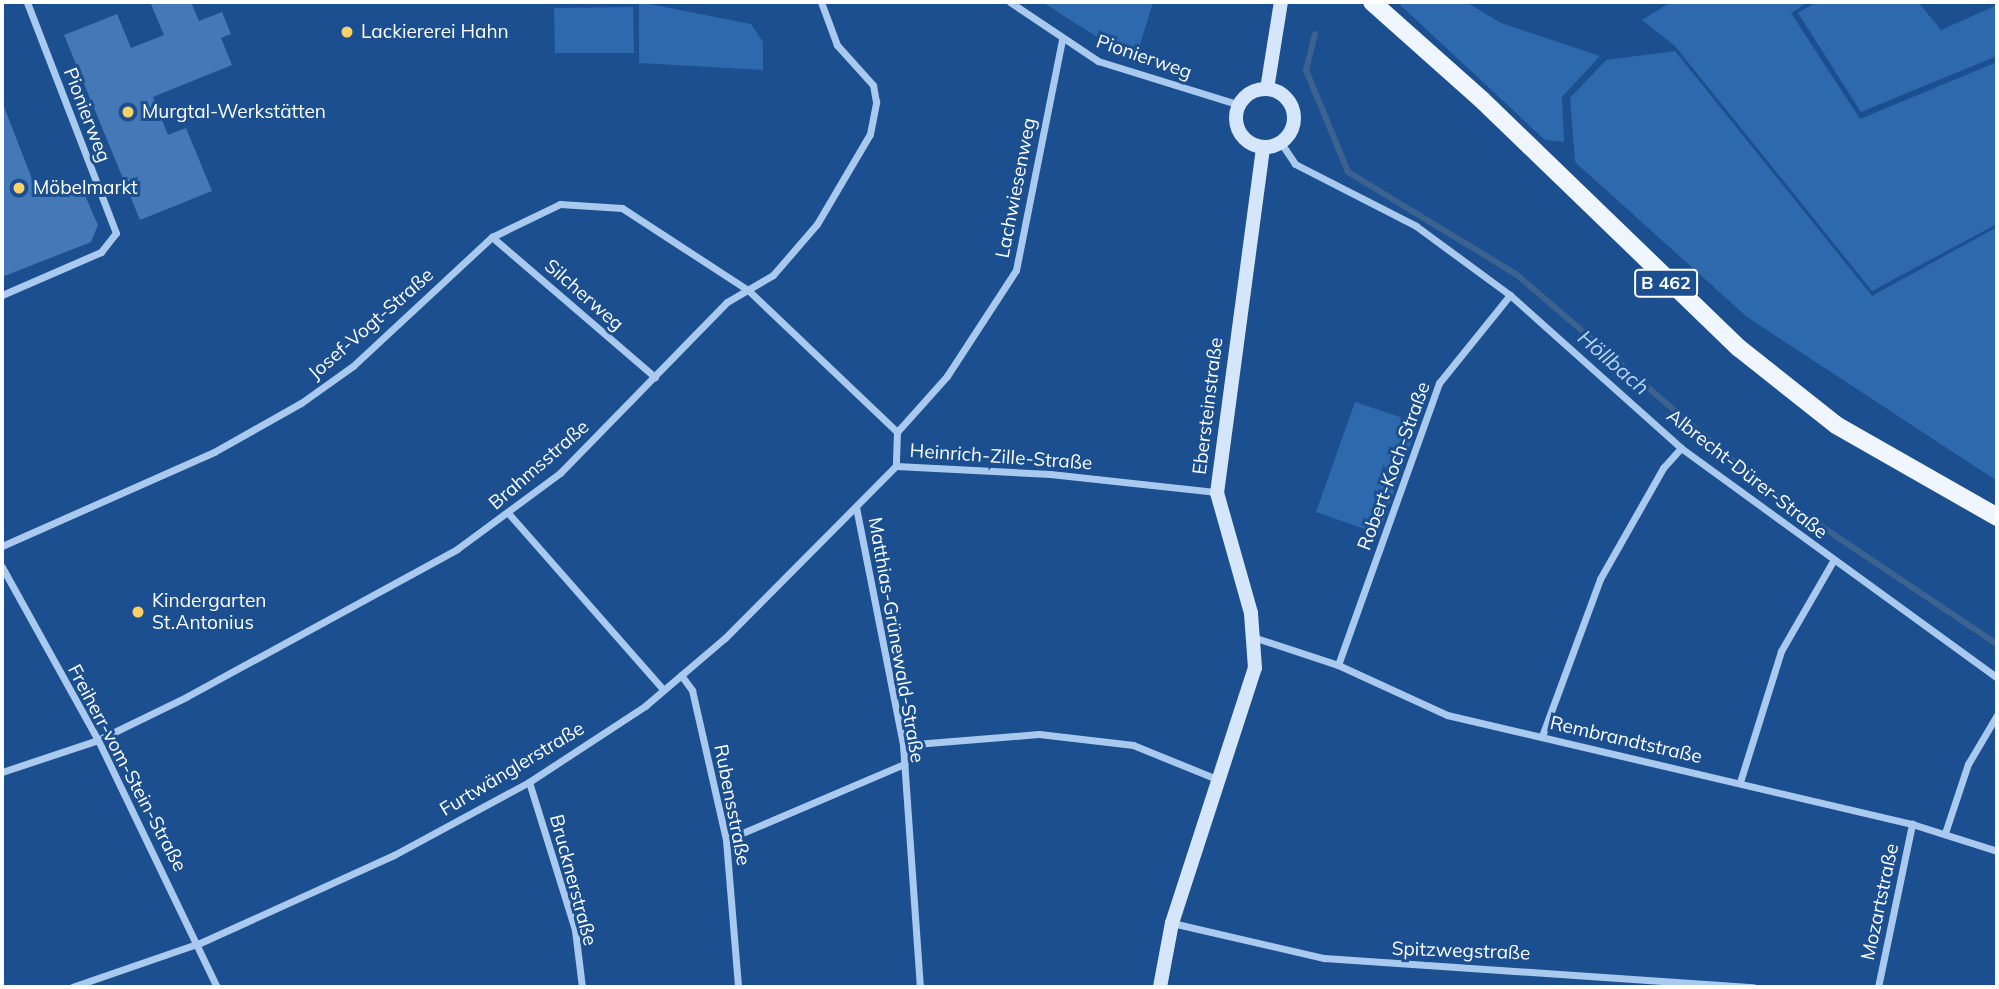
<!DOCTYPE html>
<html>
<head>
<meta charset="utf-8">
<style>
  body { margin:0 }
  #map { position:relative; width:1999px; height:989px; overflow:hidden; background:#1b4f8f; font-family:Mulish,sans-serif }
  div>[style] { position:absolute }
  .green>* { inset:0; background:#2e69ad }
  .stream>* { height:6px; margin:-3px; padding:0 3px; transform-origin:3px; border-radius:3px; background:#3c6290 }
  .building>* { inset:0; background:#4478b7 }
  .street>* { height:7px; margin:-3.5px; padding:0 3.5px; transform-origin:3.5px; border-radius:3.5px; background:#a9c9ee }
  .secondary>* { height:14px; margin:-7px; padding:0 7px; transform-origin:7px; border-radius:7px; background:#d6e6fa }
  .secondary>.ring { margin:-7px; padding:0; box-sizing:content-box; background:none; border:14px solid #d6e6fa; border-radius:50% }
  .primary>* { height:18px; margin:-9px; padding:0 9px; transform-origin:9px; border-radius:9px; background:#f0f6ff }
  .dots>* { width:19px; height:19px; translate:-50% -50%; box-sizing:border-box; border:4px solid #1b4f8f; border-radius:50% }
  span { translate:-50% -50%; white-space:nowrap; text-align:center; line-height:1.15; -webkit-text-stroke:6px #1b4f8f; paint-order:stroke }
  .shield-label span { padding:2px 5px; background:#1b4f8f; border:2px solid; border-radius:5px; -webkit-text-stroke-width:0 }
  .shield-label { font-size:18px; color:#fff; font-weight:700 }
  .poi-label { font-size:19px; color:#fff }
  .left { translate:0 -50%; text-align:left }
  .street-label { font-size:19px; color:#fff }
  .water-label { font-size:21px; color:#b5d3f5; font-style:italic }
  .frame { position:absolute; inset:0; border:4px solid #fff; pointer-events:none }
</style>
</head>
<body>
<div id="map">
  <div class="green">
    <i style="clip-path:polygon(639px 2px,751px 24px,763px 42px,763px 70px,639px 63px)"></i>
    <i style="clip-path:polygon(1042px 2px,1153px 2px,1135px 61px)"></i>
    <i style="clip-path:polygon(1397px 2px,1466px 2px,1501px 23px,1600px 56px,1562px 97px,1564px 142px,1545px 140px)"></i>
    <i style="clip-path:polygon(1671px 2px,1808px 2px,1791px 13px,1860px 119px,1997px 62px,1997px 224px,1872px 291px,1675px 46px,1642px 20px)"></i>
    <i style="clip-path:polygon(1816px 2px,1918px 2px,1941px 30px,1997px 5px,1997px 56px,1861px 112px,1798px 13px)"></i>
    <i style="clip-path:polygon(633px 7px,634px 53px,555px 53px,554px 8px)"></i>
    <i style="clip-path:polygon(1675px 51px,1872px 296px,1997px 227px,1997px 481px,1747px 317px,1575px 162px,1570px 98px,1606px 60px)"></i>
    <i style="clip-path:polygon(1355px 402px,1418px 423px,1379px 534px,1316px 512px)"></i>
  </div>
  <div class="stream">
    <i style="left:1315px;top:34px;width:37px;rotate:104deg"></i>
    <i style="left:1306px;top:70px;width:110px;rotate:67.6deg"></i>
    <i style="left:1348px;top:172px;width:197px;rotate:31.3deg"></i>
    <i style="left:1516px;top:274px;width:330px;rotate:40.7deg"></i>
    <i style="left:1766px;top:489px;width:278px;rotate:33.9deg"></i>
  </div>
  <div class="building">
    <i style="clip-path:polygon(150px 2px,191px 2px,199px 21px,222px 12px,231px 34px,221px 38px,232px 65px,153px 97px,168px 135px,186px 128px,212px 191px,140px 220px,64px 35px,117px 14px,131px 48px,164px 35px)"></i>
    <i style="clip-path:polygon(3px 104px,37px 192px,66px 180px,73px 195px,83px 191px,98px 225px,91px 242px,2px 277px)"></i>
  </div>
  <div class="street">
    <i style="left:1010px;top:2px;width:106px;rotate:33.8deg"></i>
    <i style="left:1098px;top:61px;width:149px;rotate:17.2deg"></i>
    <i style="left:1281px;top:143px;width:25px;rotate:56deg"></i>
    <i style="left:1295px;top:164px;width:136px;rotate:27.1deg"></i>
    <i style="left:1416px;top:226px;width:117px;rotate:36.3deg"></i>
    <i style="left:1510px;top:295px;width:229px;rotate:41.8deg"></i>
    <i style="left:1681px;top:448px;width:391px;rotate:36deg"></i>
    <i style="left:492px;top:237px;width:215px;rotate:40.7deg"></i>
    <i style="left:2px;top:295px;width:108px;rotate:-23.5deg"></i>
    <i style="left:101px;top:252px;width:24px;rotate:-52deg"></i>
    <i style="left:116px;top:233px;width:248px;rotate:-111.1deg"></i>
    <i style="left:897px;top:432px;width:75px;rotate:-48.2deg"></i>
    <i style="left:947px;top:376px;width:126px;rotate:-56.9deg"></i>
    <i style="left:1016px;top:270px;width:236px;rotate:-78.7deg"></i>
    <i style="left:856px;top:507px;width:243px;rotate:78.8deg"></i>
    <i style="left:903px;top:745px;width:243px;rotate:86deg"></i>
    <i style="left:509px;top:514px;width:233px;rotate:48.7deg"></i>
    <i style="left:2px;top:546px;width:232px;rotate:-23.9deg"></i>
    <i style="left:214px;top:452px;width:100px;rotate:-29.4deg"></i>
    <i style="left:301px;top:403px;width:64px;rotate:-35.4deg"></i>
    <i style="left:353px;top:366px;width:190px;rotate:-42.9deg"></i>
    <i style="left:492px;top:237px;width:76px;rotate:-25.9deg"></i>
    <i style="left:560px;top:204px;width:62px;rotate:3.7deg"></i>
    <i style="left:622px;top:208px;width:150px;rotate:33.1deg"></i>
    <i style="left:748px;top:290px;width:206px;rotate:43.6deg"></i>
    <i style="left:897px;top:432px;width:34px;rotate:92deg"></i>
    <i style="left:896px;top:466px;width:154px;rotate:3deg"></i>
    <i style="left:1050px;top:474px;width:168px;rotate:6.2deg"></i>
    <i style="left:2px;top:567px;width:198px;rotate:61deg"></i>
    <i style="left:98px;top:740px;width:274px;rotate:64.3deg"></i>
    <i style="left:1256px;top:638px;width:86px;rotate:18.2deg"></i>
    <i style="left:1338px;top:665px;width:120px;rotate:24.6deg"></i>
    <i style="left:1447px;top:715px;width:478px;rotate:13.2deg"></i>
    <i style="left:1912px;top:824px;width:89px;rotate:17.6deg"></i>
    <i style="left:1338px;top:665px;width:300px;rotate:-70.3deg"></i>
    <i style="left:1439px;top:383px;width:113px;rotate:-51.1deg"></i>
    <i style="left:681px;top:675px;width:19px;rotate:54deg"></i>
    <i style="left:692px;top:690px;width:154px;rotate:77.2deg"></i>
    <i style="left:726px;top:840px;width:147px;rotate:85.3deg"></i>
    <i style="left:1542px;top:736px;width:167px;rotate:-69.7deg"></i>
    <i style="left:1600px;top:579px;width:128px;rotate:-60.4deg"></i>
    <i style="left:1663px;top:468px;width:27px;rotate:-48deg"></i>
    <i style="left:903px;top:745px;width:136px;rotate:-4.6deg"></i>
    <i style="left:1039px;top:734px;width:95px;rotate:6.7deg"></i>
    <i style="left:1133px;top:745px;width:93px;rotate:22.1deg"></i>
    <i style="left:2px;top:772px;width:101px;rotate:-18.4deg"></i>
    <i style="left:98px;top:740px;width:98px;rotate:-26deg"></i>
    <i style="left:186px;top:697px;width:309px;rotate:-28.6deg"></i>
    <i style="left:457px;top:549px;width:128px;rotate:-36.4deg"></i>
    <i style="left:560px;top:473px;width:239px;rotate:-45.7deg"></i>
    <i style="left:727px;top:302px;width:53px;rotate:-30.4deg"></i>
    <i style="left:773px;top:275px;width:67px;rotate:-49.2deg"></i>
    <i style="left:817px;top:224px;width:104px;rotate:-59.5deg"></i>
    <i style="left:870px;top:134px;width:33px;rotate:-79deg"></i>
    <i style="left:876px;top:102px;width:17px;rotate:-100deg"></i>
    <i style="left:873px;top:85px;width:54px;rotate:-132deg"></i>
    <i style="left:837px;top:45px;width:46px;rotate:-110.4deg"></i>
    <i style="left:529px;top:782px;width:155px;rotate:72.7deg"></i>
    <i style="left:575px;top:930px;width:57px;rotate:83deg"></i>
    <i style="left:1740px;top:782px;width:137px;rotate:-72.6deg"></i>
    <i style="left:1781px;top:651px;width:104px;rotate:-60deg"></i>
    <i style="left:1945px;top:833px;width:73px;rotate:-71.6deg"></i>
    <i style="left:1968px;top:764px;width:57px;rotate:-59.4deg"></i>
    <i style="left:726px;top:840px;width:194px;rotate:-23.1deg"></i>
    <i style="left:1172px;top:923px;width:156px;rotate:13deg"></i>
    <i style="left:1324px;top:958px;width:430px;rotate:3.9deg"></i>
    <i style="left:72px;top:987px;width:135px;rotate:-19deg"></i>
    <i style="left:200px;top:943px;width:213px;rotate:-24.4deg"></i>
    <i style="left:394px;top:855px;width:153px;rotate:-28.4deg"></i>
    <i style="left:529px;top:782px;width:139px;rotate:-33.2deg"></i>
    <i style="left:645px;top:706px;width:105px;rotate:-40.4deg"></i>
    <i style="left:725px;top:638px;width:243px;rotate:-45.2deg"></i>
    <i style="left:1878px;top:987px;width:167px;rotate:-78.2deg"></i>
  </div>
  <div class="secondary">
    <i style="left:1267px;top:89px;width:88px;rotate:-80.9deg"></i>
    <i class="ring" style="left:1236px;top:89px;width:44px;height:44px"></i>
    <i style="left:1160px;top:987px;width:65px;rotate:-79.4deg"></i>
    <i style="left:1172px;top:923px;width:268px;rotate:-72deg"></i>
    <i style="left:1255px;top:668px;width:55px;rotate:-94.2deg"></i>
    <i style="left:1251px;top:613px;width:125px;rotate:-105.8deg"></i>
    <i style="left:1217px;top:493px;width:349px;rotate:-82.4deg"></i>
  </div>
  <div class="primary">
    <i style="left:1372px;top:2px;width:147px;rotate:41.7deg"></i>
    <i style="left:1482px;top:100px;width:357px;rotate:44deg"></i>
    <i style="left:1739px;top:348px;width:124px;rotate:38.4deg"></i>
    <i style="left:1836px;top:425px;width:185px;rotate:29.7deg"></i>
  </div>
  <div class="dots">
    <i style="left:347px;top:32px;background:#ffd166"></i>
    <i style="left:128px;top:112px;background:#ffd166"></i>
    <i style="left:19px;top:188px;background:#ffd166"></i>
    <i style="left:138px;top:612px;background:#ffd166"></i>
  </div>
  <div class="shield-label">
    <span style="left:1666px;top:283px">B 462</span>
  </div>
  <div class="poi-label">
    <span class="left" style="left:361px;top:32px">Lackiererei Hahn</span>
    <span class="left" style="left:142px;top:112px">Murgtal-Werkstätten</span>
    <span class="left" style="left:33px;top:188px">Möbelmarkt</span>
    <span class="left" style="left:152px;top:612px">Kindergarten<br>St.Antonius</span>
  </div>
  <div class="street-label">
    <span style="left:1144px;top:57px;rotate:19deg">Pionierweg</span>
    <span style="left:87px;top:115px;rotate:69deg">Pionierweg</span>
    <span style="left:1016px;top:188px;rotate:-79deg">Lachwiesenweg</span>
    <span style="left:584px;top:295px;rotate:41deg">Silcherweg</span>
    <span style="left:371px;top:324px;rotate:-41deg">Josef-Vogt-Straße</span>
    <span style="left:1208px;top:406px;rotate:-83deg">Ebersteinstraße</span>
    <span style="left:1001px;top:457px;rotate:4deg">Heinrich-Zille-Straße</span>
    <span style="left:539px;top:465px;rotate:-41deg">Brahmsstraße</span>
    <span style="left:1394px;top:466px;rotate:-70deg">Robert-Koch-Straße</span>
    <span style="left:1747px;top:474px;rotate:38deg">Albrecht-Dürer-Straße</span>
    <span style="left:896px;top:640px;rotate:80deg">Matthias-Grünewald-Straße</span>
    <span style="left:1626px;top:740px;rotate:13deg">Rembrandtstraße</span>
    <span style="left:127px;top:768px;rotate:62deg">Freiherr-vom-Stein-Straße</span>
    <span style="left:512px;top:769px;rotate:-31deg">Furtwänglerstraße</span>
    <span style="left:732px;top:805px;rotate:79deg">Rubensstraße</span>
    <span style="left:573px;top:880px;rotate:75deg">Brucknerstraße</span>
    <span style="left:1880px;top:902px;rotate:-78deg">Mozartstraße</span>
    <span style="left:1461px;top:951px;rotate:2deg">Spitzwegstraße</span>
  </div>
  <div class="water-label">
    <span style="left:1614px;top:362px;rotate:41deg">Höllbach</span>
  </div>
  <div class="frame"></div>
</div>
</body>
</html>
